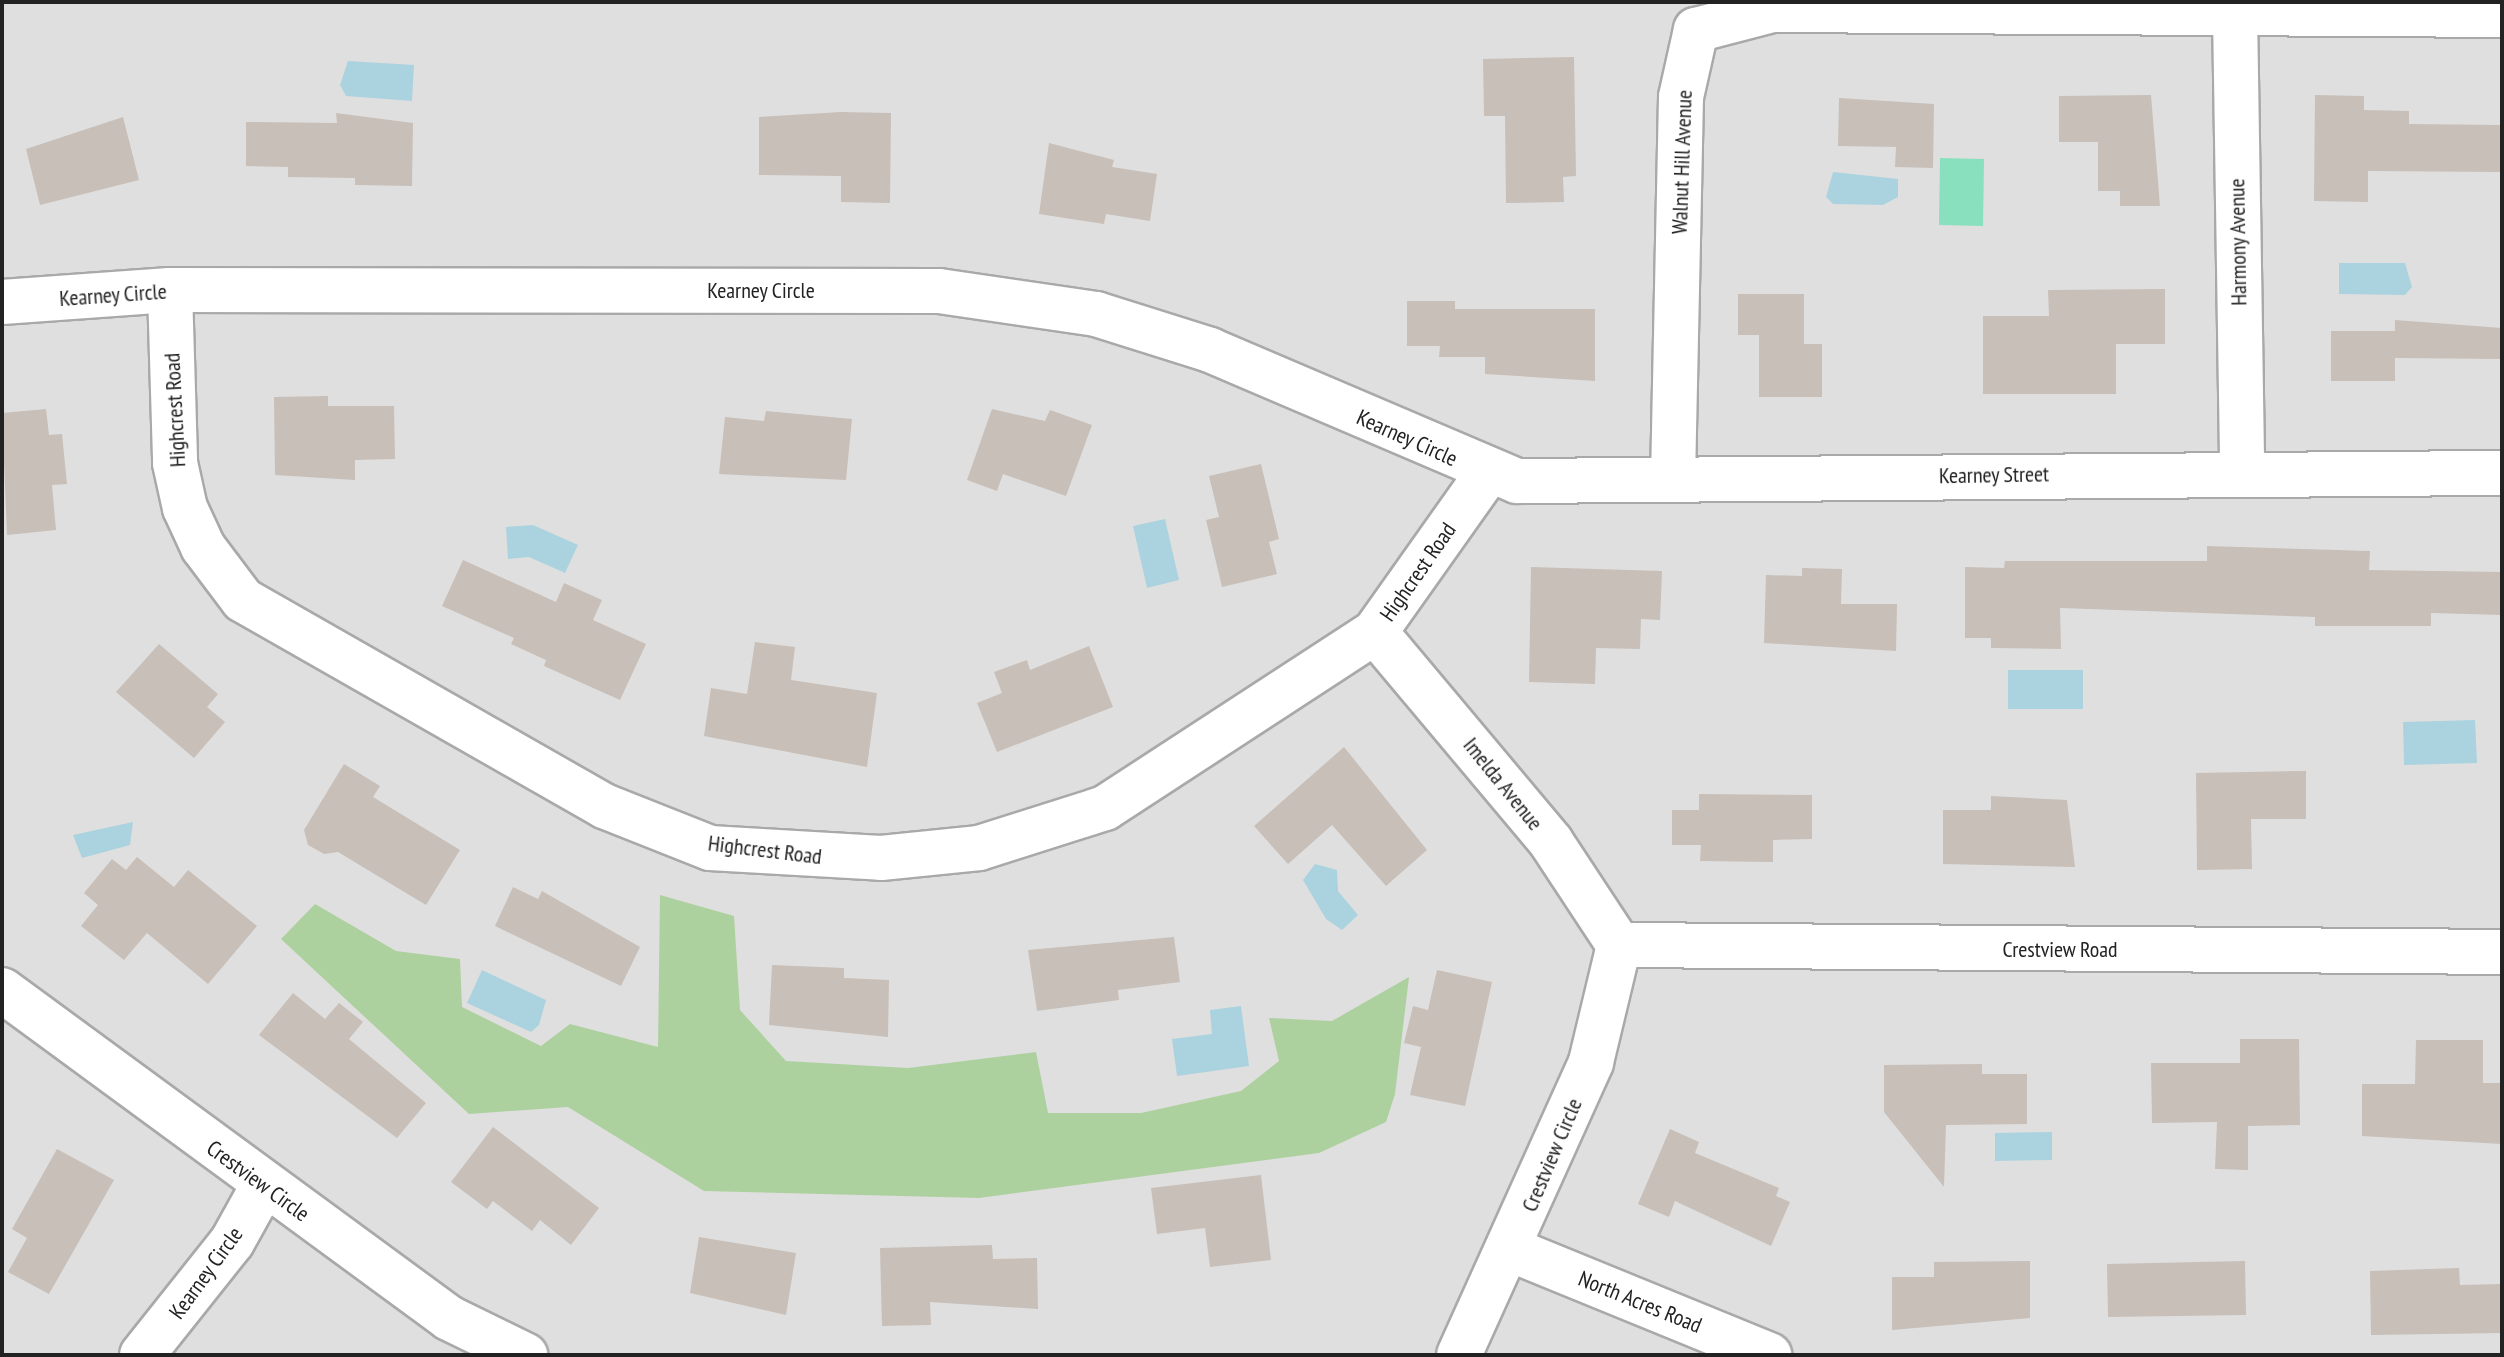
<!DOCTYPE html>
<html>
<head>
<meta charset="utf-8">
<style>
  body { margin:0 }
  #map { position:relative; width:2504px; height:1357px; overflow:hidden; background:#f2efe9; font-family:"PT Sans Narrow",sans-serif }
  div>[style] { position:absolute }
  .residential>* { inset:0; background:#e0dfdf }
  .forest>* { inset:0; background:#add19e }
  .pitch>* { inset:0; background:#88e0be }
  .water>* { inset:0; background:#aad3df }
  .building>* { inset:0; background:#c7bfb8 }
  .roads { filter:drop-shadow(2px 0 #a9a9a9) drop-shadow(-2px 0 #a9a9a9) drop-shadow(0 2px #a9a9a9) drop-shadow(0 -2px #a9a9a9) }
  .street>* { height:44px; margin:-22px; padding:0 22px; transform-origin:22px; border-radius:22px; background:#fff }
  span { translate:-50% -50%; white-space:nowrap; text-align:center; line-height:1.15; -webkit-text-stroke:6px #fff; paint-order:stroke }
  .street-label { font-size:22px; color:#222 }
  .frame { position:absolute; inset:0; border:4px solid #222; pointer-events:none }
</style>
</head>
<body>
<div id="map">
  <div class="residential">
    <i style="clip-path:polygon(2px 2px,2502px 2px,2502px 1355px,2px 1355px)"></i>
  </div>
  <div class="forest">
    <i style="clip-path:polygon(660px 895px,734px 916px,740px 1010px,786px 1061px,908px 1068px,1036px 1052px,1048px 1113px,1141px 1113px,1241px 1091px,1279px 1061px,1269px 1018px,1332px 1021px,1409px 977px,1395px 1094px,1386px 1122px,1319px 1153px,979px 1198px,704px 1191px,568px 1107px,469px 1114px,281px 939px,315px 904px,396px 951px,460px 959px,462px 1007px,541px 1046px,570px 1024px,658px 1047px)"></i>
  </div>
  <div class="pitch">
    <i style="clip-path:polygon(1940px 158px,1984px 159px,1983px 226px,1939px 225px)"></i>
  </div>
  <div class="water">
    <i style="clip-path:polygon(348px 61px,414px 65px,412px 101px,346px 96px,340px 85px)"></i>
    <i style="clip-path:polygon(1833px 172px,1898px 179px,1898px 197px,1883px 205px,1833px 204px,1826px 197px)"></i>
    <i style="clip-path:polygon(2339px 263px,2405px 263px,2412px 287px,2405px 295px,2339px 294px)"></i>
    <i style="clip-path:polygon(1165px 519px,1179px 580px,1147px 588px,1133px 526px)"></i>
    <i style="clip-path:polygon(533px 525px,578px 545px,565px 573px,529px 557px,508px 559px,506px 527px)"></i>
    <i style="clip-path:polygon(2008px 670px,2083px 670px,2083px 709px,2008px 709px)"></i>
    <i style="clip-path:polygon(2475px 720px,2477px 763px,2404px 765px,2403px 722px)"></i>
    <i style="clip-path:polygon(133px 822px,130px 845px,82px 858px,73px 835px)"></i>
    <i style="clip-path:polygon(1315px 864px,1337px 870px,1338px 891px,1358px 915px,1342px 930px,1326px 919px,1303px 880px)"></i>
    <i style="clip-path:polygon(482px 970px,546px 1000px,539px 1025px,531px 1032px,467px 1003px)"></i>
    <i style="clip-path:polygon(1241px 1006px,1249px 1066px,1177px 1076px,1172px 1039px,1212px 1034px,1210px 1010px)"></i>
    <i style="clip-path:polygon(2052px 1132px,2052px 1160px,1995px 1161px,1995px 1133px)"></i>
  </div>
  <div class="building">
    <i style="clip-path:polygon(1574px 57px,1576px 176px,1563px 177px,1564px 202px,1506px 203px,1505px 116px,1484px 116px,1483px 59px)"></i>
    <i style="clip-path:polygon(2151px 95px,2160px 206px,2120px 206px,2120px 191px,2098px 191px,2098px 142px,2059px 142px,2059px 96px)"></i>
    <i style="clip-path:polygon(2315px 95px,2364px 96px,2364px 110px,2409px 111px,2409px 124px,2502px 125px,2502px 172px,2368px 171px,2368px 202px,2314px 201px)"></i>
    <i style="clip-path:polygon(1839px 98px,1934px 104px,1933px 168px,1895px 167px,1896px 147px,1838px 146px)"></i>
    <i style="clip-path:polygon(841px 112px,891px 113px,890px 203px,841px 202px,841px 176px,759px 175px,759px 117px)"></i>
    <i style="clip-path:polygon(336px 113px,413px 123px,412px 186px,355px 185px,355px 178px,288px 177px,288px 167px,246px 166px,246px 122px,337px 123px)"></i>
    <i style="clip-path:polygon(123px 117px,139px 180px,40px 205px,26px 149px)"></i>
    <i style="clip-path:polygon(1049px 143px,1114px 160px,1112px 167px,1157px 174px,1150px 221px,1106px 214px,1104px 224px,1039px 214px)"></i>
    <i style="clip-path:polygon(2165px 289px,2165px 344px,2116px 344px,2116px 394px,1983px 394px,1983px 316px,2049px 316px,2048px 290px)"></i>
    <i style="clip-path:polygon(1738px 294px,1804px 294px,1804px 344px,1822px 344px,1822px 397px,1759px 397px,1759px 335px,1738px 335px)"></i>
    <i style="clip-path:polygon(1407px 301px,1455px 301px,1455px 309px,1595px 309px,1595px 381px,1485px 374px,1485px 357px,1439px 357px,1440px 346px,1407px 346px)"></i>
    <i style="clip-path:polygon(2395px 320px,2502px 328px,2502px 359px,2395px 358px,2395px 381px,2331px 381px,2331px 331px,2395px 331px)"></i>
    <i style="clip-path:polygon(328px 396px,328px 406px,394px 406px,395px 459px,355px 460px,355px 480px,275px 475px,274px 397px)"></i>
    <i style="clip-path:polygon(46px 409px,49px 435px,62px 434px,67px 484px,52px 485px,56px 530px,7px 535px,2px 413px)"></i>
    <i style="clip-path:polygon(992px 409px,1045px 421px,1050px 410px,1092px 425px,1066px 496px,1003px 474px,997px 491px,967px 480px)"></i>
    <i style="clip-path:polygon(766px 411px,852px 419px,846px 480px,719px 474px,725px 417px,764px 421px)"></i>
    <i style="clip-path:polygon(1261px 464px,1279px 539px,1269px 542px,1277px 574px,1222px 587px,1206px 520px,1219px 517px,1209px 476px)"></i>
    <i style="clip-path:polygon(2207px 546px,2370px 551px,2369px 570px,2502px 572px,2502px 615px,2431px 613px,2431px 626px,2315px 626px,2315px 617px,2060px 608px,2061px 649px,1991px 648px,1991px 638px,1965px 638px,1965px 567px,2004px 568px,2005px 561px,2207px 561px)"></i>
    <i style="clip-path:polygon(463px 560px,556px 602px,564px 583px,602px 600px,593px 620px,646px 644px,620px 700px,544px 666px,546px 660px,511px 644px,514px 638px,442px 606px)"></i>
    <i style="clip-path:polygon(1531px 567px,1662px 571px,1660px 620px,1641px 619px,1640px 649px,1596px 648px,1595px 684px,1529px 682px)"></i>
    <i style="clip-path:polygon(1802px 568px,1842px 569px,1841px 604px,1897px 604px,1896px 651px,1764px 643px,1766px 575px,1802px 576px)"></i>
    <i style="clip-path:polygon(755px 642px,795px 647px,791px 680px,877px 693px,867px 767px,704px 736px,711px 688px,747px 694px)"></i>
    <i style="clip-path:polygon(159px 644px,218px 694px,207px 707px,225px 722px,194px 758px,116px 692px)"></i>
    <i style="clip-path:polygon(1089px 646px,1113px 707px,997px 752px,977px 703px,1002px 693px,994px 672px,1027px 660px,1030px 670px)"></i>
    <i style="clip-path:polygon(1344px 747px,1427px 850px,1386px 886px,1332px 825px,1288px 864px,1254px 826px)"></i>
    <i style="clip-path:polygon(344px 764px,380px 786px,373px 797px,460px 850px,426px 905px,338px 852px,324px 854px,308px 845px,304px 830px)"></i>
    <i style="clip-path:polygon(2306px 771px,2306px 819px,2251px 819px,2252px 869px,2197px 870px,2196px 773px)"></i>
    <i style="clip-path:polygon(1699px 794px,1812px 795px,1812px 839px,1773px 840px,1773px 862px,1700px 861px,1701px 845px,1672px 845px,1672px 810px,1699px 810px)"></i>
    <i style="clip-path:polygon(1991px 796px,2067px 800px,2075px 867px,1943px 864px,1943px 810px,1991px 810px)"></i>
    <i style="clip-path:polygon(137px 857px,174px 887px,188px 870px,257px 926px,208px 984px,147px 933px,124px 960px,81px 926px,98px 905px,84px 893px,112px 859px,126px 870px)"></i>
    <i style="clip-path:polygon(513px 887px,538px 899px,542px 891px,640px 947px,621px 986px,495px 926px)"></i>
    <i style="clip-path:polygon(1174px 937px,1180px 982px,1118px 990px,1119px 1000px,1037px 1011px,1028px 950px)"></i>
    <i style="clip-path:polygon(772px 965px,844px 968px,844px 978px,889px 980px,888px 1037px,769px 1025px)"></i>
    <i style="clip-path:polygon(1437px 970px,1492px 982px,1465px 1106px,1410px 1095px,1421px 1047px,1404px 1043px,1413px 1006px,1428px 1010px)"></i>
    <i style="clip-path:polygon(293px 993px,325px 1019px,339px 1003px,363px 1022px,349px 1039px,426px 1103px,397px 1138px,259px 1035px)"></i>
    <i style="clip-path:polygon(2240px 1039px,2299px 1039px,2300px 1125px,2248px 1126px,2248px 1170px,2215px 1169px,2217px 1122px,2152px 1123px,2151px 1063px,2240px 1063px)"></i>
    <i style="clip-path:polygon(2416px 1040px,2483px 1040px,2483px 1083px,2502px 1083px,2502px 1144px,2362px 1136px,2362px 1084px,2415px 1084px)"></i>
    <i style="clip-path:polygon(1982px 1064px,1982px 1074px,2027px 1074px,2027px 1124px,1946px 1125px,1944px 1187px,1884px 1112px,1884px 1065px)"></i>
    <i style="clip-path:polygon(493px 1127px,599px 1208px,571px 1245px,540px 1220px,532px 1231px,493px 1201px,487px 1209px,451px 1182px)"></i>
    <i style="clip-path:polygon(1670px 1129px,1699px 1142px,1695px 1153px,1779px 1188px,1776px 1196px,1790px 1202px,1771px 1246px,1675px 1201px,1669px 1217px,1638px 1204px)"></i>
    <i style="clip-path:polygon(57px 1149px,114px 1180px,49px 1294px,8px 1272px,27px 1238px,12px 1229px)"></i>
    <i style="clip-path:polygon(1261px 1175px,1271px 1260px,1210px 1267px,1205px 1228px,1157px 1234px,1151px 1188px)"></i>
    <i style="clip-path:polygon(699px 1237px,796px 1253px,786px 1315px,690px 1293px)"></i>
    <i style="clip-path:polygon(992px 1245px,993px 1259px,1037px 1258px,1038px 1309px,930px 1302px,931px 1325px,882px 1326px,880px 1248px)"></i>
    <i style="clip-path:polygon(2030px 1261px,2030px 1318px,1892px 1330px,1892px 1277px,1934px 1277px,1934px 1262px)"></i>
    <i style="clip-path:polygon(2245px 1261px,2246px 1315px,2108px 1317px,2107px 1264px)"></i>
    <i style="clip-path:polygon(2459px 1268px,2460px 1285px,2502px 1284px,2502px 1333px,2371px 1335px,2370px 1271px)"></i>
  </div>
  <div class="roads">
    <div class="street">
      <i style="left:2235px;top:12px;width:461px;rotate:89.1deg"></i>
      <i style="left:170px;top:290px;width:173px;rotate:88.3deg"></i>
      <i style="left:175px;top:463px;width:46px;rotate:77.5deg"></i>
      <i style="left:185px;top:508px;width:43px;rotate:65.2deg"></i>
      <i style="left:203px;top:547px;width:66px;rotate:53deg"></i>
      <i style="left:243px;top:600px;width:416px;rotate:29.7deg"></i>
      <i style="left:604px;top:806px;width:114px;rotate:21.6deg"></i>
      <i style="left:710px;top:848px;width:171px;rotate:3.3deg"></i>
      <i style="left:881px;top:858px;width:99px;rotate:-5.8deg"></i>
      <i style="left:979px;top:848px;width:132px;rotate:-17.6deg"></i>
      <i style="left:1105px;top:808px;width:322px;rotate:-33.1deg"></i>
      <i style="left:1375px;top:632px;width:194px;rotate:-54.7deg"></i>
      <i style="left:2px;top:302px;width:168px;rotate:-4.1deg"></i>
      <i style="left:170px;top:290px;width:769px;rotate:0.07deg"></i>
      <i style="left:939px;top:291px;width:159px;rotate:8.3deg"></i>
      <i style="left:1096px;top:314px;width:120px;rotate:17.5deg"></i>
      <i style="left:1210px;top:350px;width:334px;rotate:23.1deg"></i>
      <i style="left:1517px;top:481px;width:985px;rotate:-0.47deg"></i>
      <i style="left:1673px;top:479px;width:382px;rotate:-88.8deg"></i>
      <i style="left:1681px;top:97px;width:69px;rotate:-77.4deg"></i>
      <i style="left:1696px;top:30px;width:80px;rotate:-14.6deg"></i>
      <i style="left:1773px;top:10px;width:729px;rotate:0.39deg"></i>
      <i style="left:1375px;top:632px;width:274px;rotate:50deg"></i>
      <i style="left:1551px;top:842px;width:123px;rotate:56.6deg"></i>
      <i style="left:1619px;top:945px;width:883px;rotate:0.45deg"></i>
      <i style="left:2px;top:990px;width:554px;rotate:36.27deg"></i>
      <i style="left:449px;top:1318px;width:85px;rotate:26deg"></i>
      <i style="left:1512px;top:1250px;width:278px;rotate:22.2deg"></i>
      <i style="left:142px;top:1355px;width:144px;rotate:-51.5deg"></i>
      <i style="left:232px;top:1242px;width:64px;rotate:-61deg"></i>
      <i style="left:1459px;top:1355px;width:321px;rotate:-65.7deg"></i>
      <i style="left:1591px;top:1062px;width:120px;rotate:-76.5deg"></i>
    </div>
  </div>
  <div class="street-label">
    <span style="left:1682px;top:162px;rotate:-88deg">Walnut Hill Avenue</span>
    <span style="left:2238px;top:242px;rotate:-91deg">Harmony Avenue</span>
    <span style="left:761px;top:291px">Kearney Circle</span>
    <span style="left:113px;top:295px;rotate:-4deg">Kearney Circle</span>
    <span style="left:175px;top:410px;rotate:-93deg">Highcrest Road</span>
    <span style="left:1407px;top:438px;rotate:24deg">Kearney Circle</span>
    <span style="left:1994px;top:475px;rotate:-1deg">Kearney Street</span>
    <span style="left:1418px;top:572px;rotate:-55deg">Highcrest Road</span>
    <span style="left:1503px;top:784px;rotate:51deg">Imelda Avenue</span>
    <span style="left:765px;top:850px;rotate:7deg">Highcrest Road</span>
    <span style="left:2060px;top:950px">Crestview Road</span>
    <span style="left:1552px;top:1155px;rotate:-67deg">Crestview Circle</span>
    <span style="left:258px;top:1181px;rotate:36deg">Crestview Circle</span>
    <span style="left:206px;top:1273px;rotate:-54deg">Kearney Circle</span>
    <span style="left:1640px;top:1302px;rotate:22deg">North Acres Road</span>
  </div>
  <div class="frame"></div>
</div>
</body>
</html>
